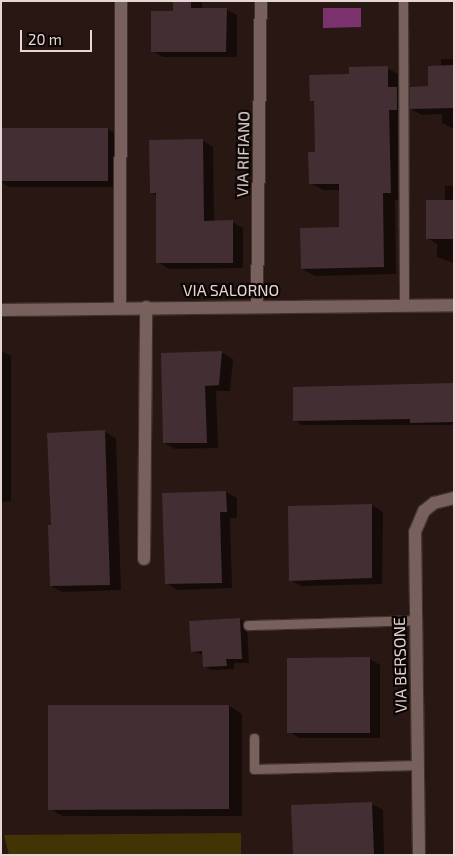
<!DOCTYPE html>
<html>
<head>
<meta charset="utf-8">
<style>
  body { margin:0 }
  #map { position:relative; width:455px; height:856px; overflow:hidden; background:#291713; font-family:"Exo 2",sans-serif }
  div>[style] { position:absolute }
  .green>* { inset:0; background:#433406 }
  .water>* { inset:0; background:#7c326d }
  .shadow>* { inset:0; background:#0007 }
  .building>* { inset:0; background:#432e33 }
  .roads { filter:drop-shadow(1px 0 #3f3230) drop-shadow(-1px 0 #3f3230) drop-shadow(0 1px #3f3230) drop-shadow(0 -1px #3f3230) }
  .service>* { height:9px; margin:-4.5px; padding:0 4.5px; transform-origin:4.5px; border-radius:4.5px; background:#78615c }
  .minor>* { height:12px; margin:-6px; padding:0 6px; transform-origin:6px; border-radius:6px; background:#78615c }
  span { translate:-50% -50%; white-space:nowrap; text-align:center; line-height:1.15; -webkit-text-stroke:4.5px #0c0504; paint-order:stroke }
  .street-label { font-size:16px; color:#e4d7d4 }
  .frame { position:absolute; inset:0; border:2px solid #e4d7d4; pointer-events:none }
  .scale { position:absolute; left:20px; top:30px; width:72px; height:22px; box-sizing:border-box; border:2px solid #e4d7d4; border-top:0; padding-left:6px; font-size:15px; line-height:18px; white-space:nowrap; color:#e4d7d4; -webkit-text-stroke:4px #0c0504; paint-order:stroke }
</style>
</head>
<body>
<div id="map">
  <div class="green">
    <i style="clip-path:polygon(241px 833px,241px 855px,9px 855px,4px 835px)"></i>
  </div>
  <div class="water">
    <i style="clip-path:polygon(361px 8px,361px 27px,323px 28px,323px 8px)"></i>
  </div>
  <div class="shadow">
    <i style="clip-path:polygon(174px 1px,202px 1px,202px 9px,226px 9px,237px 15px,237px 57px,163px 57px,152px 51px,174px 12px)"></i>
    <i style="clip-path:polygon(441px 59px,454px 59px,454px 129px,442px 123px,442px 114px,422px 115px,409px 108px,409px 116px,401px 116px,403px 199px,395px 200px,396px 274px,315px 276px,302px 269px,340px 228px,340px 190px,323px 190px,310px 183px,316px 153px,315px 103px,311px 100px,351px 75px,387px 68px,400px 75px,400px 90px,411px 96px,429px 88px,441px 67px)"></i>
    <i style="clip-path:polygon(1px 129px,108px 129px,119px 135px,119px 187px,9px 187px,1px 182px)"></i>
    <i style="clip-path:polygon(202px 140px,213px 147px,214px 222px,232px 222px,243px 228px,243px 268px,169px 269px,158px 262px,157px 196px,151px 192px)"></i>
    <i style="clip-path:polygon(445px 186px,454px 186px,454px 263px,437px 257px,437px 244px,427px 238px,445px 201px)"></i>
    <i style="clip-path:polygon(1px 351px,11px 356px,11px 501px,1px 502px)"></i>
    <i style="clip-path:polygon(222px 353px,233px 359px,230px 391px,216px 391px,218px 448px,175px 449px,164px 443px,163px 354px)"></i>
    <i style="clip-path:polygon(454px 384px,454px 425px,302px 425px,295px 420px)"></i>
    <i style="clip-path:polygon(105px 432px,116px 438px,121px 590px,62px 592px,51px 586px,52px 526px,48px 434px)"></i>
    <i style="clip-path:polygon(226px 492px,237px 498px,237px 518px,230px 518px,232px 588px,177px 590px,166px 583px)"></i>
    <i style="clip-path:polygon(372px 505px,383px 512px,382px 584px,301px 586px,290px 580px)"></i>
    <i style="clip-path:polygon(240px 619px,247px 624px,249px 663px,234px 663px,234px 669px,212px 670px,204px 666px,204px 655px,192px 651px)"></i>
    <i style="clip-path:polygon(370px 659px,380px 665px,380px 738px,299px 738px,289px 732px)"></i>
    <i style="clip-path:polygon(229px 706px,242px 714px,242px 816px,63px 816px,50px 809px)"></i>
    <i style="clip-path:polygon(372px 804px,383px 810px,384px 855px,294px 855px)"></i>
  </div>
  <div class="building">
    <i style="clip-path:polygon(173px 1px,191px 1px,191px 8px,227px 8px,226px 52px,151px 52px,151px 11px,173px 11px)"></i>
    <i style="clip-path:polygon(454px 65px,454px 108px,410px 109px,410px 87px,428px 86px,428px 66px)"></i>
    <i style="clip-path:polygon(388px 66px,388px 87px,397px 87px,397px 110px,389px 110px,391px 193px,383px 193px,384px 267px,301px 269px,300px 228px,339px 227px,339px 184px,309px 184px,308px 152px,315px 152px,314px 101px,310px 101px,309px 75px,349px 74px,349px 67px)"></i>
    <i style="clip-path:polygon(1px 128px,108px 128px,108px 181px,1px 181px)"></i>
    <i style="clip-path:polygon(203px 139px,204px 221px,233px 220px,233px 263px,156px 263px,156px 193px,150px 193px,149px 140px)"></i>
    <i style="clip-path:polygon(426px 200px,454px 200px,454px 239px,426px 239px)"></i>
    <i style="clip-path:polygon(222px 351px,219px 385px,205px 386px,207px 443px,163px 443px,161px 353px)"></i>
    <i style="clip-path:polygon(454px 383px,454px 422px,410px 423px,410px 419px,293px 421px,293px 387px)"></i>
    <i style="clip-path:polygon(105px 430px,110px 585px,50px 586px,48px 525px,51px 525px,47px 433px)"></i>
    <i style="clip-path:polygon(226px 491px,227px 512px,220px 512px,222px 583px,165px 584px,162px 493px)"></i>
    <i style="clip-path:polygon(372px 504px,372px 578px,289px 581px,288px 506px)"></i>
    <i style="clip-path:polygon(240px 618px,242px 659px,226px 659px,227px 666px,203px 667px,202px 651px,191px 652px,189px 621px)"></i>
    <i style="clip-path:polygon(370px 657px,370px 733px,287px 733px,287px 658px)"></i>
    <i style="clip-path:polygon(48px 705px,229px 705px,229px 809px,48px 810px)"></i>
    <i style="clip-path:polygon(372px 802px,374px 855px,293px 855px,291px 805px)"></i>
  </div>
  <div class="roads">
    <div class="service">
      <i style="left:403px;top:1px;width:305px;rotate:89.8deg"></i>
      <i style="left:248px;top:625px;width:168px;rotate:-1.7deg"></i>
      <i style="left:254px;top:738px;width:31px;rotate:90deg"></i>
      <i style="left:254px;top:769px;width:164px;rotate:-1.4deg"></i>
    </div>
    <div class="minor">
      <i style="left:120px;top:307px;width:306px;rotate:-89.8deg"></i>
      <i style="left:257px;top:307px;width:306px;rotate:-89.3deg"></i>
      <i style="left:1px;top:310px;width:453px;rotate:-0.6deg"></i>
      <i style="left:144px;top:559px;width:252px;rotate:-89.5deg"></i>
      <i style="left:419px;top:855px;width:323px;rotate:-90.7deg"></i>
      <i style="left:415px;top:532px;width:23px;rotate:-67deg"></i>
      <i style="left:424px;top:511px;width:13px;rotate:-39deg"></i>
      <i style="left:434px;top:503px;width:21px;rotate:-14deg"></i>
    </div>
  </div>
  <div class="street-label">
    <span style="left:243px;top:154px;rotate:-89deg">VIA RIFIANO</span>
    <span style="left:231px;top:290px">VIA SALORNO</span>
    <span style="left:400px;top:665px;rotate:-91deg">VIA BERSONE</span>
  </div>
  <div class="frame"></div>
  <div class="scale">20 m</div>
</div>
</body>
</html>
